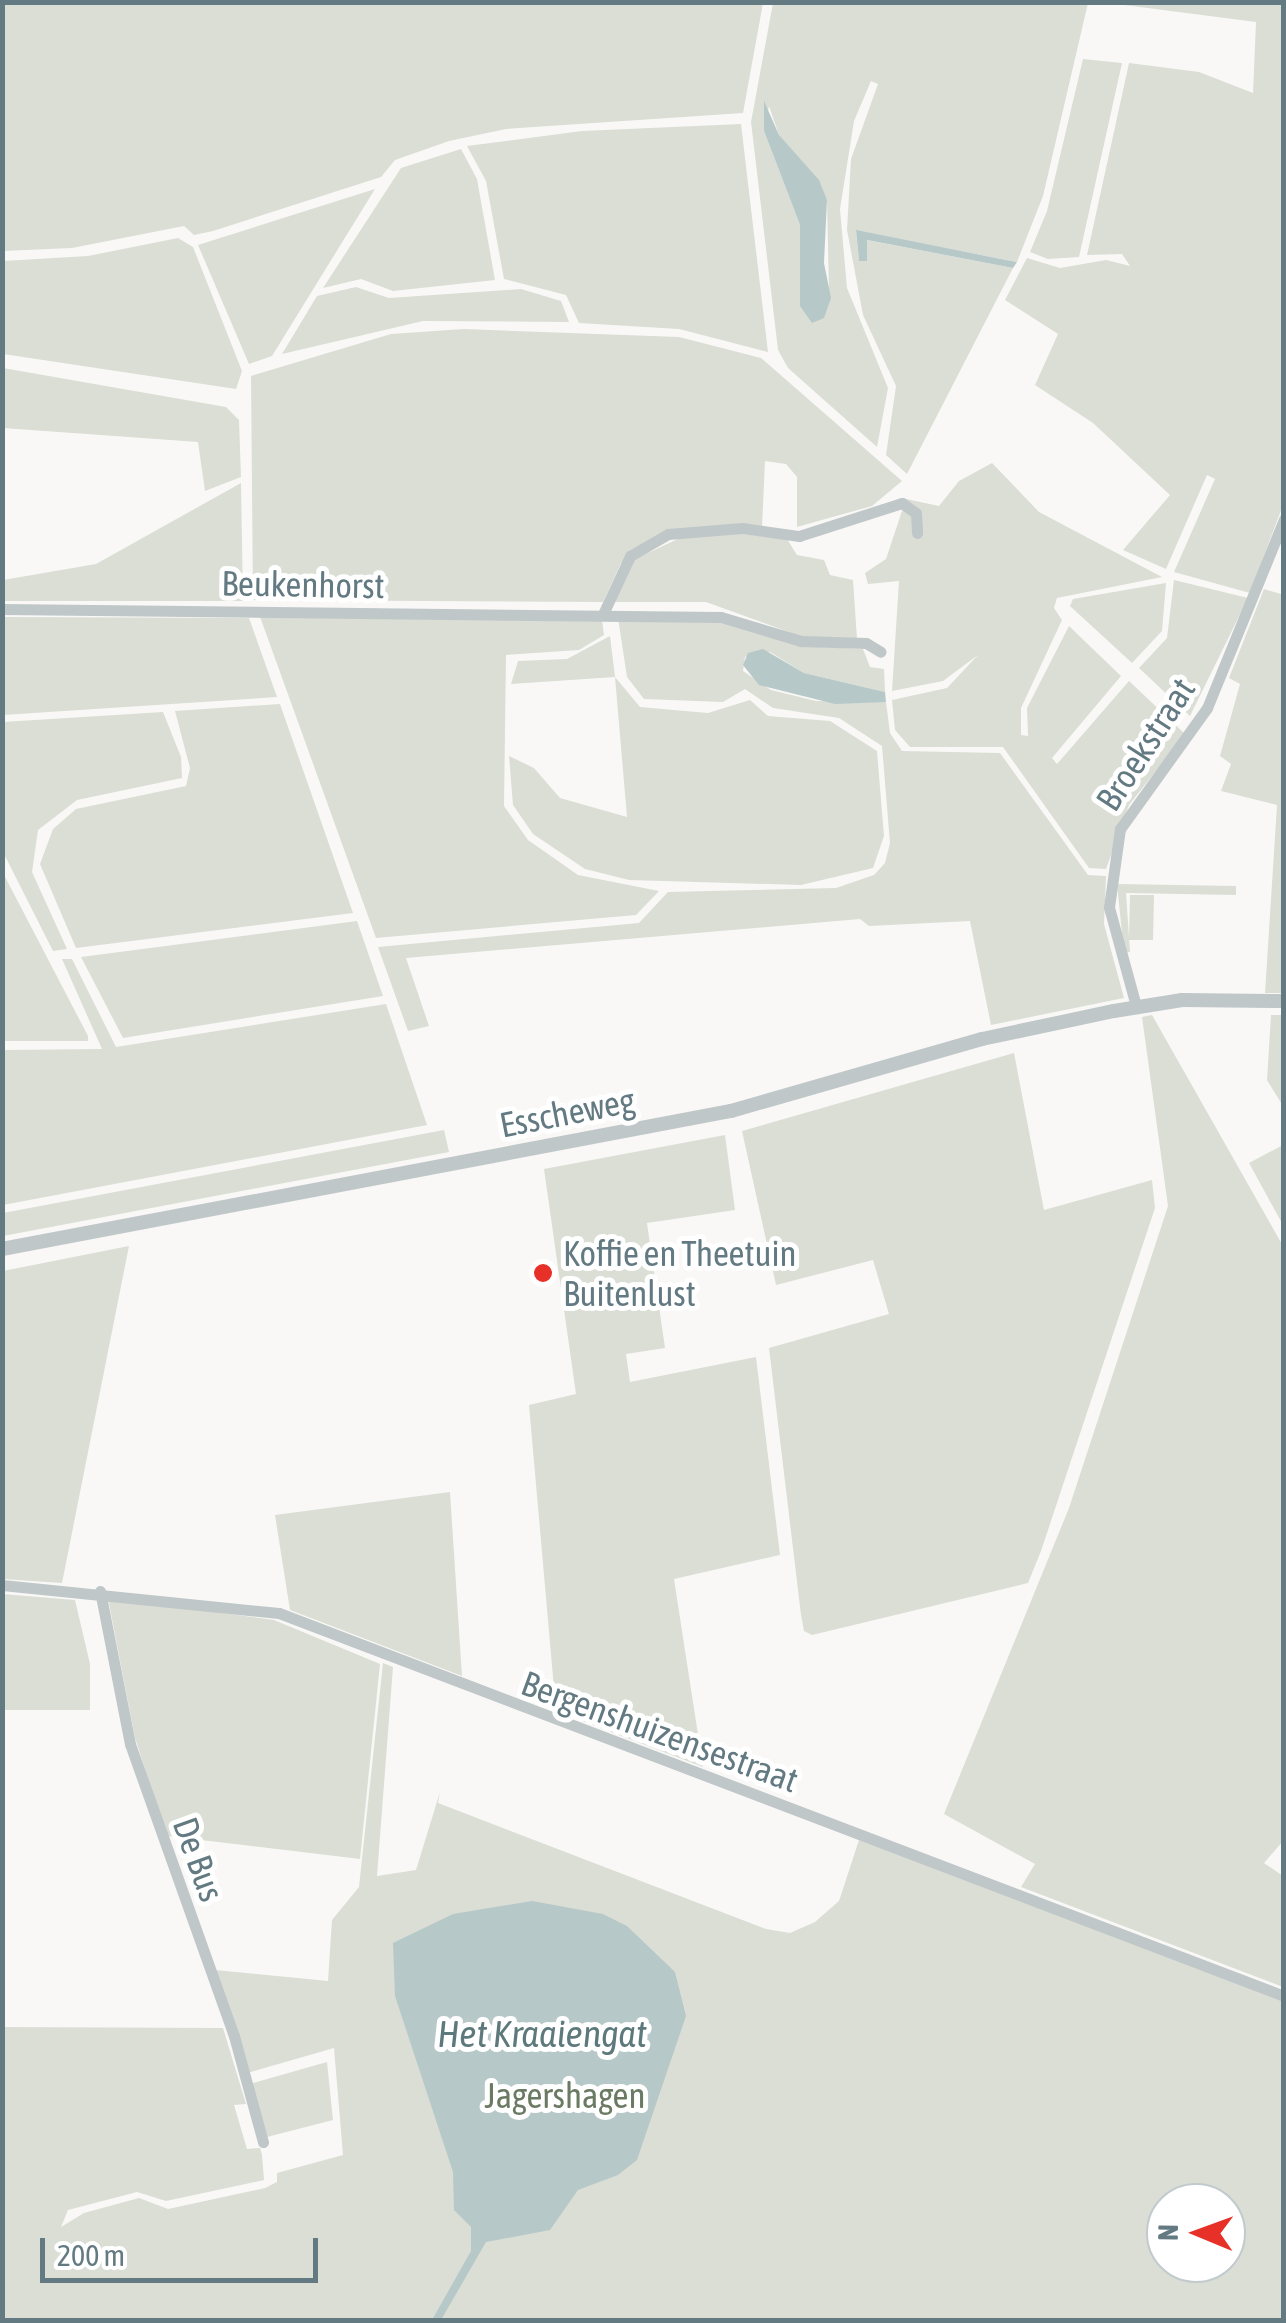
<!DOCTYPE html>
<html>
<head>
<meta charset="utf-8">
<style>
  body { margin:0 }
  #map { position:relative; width:1286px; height:2323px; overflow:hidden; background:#f9f8f6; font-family:"Asap Condensed",sans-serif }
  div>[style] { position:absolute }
  .green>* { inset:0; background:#daded5 }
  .water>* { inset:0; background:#b7c8c9 }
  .minor>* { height:11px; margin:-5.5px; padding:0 5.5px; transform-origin:5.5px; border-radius:5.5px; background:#c0c7c9 }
  .tertiary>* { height:14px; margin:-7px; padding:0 7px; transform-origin:7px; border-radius:7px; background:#c0c7c9 }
  .dots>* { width:28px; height:28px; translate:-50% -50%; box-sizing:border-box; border:5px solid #fff; border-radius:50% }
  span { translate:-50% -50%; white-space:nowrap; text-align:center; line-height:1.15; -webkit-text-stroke:10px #fff; paint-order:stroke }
  .street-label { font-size:35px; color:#637a82 }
  .poi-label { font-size:35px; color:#637a82 }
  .left { translate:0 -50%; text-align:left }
  .park-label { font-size:35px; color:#6b7a62 }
  .water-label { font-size:38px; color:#5e797c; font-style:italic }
  .frame { position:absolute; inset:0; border:5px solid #637a82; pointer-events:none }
  .north { position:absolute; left:1146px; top:2183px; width:100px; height:100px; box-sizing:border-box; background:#fff; border:2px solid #c1cacd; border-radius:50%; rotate:271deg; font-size:28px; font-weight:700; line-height:40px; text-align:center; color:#637a82 }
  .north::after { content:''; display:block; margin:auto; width:35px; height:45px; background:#e73028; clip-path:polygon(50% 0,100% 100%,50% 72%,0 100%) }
  .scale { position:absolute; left:40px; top:2238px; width:278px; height:45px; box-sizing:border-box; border:5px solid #637a82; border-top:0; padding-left:12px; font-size:30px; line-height:35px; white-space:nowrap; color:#637a82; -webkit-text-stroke:8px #fff; paint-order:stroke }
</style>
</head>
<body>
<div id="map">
  <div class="green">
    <i style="clip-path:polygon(evenodd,955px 2px,1088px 3px,1043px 196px,1017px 262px,856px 231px,859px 261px,866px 240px,1013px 268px,907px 474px,886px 455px,896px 386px,863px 315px,847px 230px,851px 159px,878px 84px,871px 81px,854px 121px,840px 209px,847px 288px,888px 388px,877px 447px,788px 368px,778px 350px,751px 122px,773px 3px,955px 2px,769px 106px,779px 135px,827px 200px,829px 291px,800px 306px,800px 225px,764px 131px,769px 106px)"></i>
    <i style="clip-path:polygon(2px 3px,3px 2px,763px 3px,743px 113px,506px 129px,449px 141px,395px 160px,381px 177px,213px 231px,194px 235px,184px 226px,72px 248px,3px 251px)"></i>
    <i style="clip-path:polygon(1109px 3px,1283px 3px,1283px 505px,1250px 593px,1174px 572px,1215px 479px,1207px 475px,1166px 569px,1123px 550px,1170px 495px,1093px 423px,1035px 385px,1058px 334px,1005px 300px,1027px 258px,1060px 268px,1106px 260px,1130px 266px,1122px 254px,1087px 255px,1129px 63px,1199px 72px,1253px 93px,1256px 22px)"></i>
    <i style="clip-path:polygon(1083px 59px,1122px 63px,1079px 257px,1048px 259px,1030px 252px,1047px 211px)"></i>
    <i style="clip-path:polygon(741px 124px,768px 352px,679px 329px,579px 323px,566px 295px,504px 279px,486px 181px,467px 146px,582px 131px)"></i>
    <i style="clip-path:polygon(461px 149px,477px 179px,495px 280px,393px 291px,361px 279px,323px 288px,401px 168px)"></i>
    <i style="clip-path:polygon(375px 189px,272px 356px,249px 364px,198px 245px)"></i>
    <i style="clip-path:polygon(178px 238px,193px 247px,242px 371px,236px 389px,3px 354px,3px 261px,88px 256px)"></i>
    <i style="clip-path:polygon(356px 287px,389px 298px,521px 289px,561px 301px,569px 322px,423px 321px,282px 354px,317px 296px)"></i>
    <i style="clip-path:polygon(464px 329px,679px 337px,761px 358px,902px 481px,872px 506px,797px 527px,797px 477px,786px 464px,765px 461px,762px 528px,690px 528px,621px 563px,603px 602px,253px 600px,251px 376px,391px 334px)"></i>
    <i style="clip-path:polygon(3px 368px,226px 407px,239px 420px,241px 477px,205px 491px,198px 442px,3px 428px)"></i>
    <i style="clip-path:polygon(992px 463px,1039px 512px,1162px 577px,1057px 598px,1054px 608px,1062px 620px,1021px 708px,1021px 735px,1028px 736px,1027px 708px,1069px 626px,1121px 676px,1052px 758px,1057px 764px,1129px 681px,1185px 734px,1129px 805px,1106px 869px,1089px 868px,1003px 747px,910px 747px,895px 730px,892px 700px,947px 688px,978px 655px,943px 681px,892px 691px,899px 581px,868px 584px,865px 573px,886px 559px,906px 499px,939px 506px,959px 481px)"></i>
    <i style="clip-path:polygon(241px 483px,243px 601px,3px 601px,3px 580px,96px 564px)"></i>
    <i style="clip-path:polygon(733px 533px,787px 539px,797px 555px,824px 560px,830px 575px,853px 580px,857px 639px,805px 638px,706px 602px,611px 602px,635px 559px,680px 538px)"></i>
    <i style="clip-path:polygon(1174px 580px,1248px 598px,1190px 716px,1139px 668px,1167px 638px)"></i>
    <i style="clip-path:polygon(1166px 583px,1162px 631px,1132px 663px,1070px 606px,1073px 599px)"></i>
    <i style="clip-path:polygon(1264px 589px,1284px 595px,1283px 993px,1265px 993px,1277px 805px,1221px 791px,1231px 764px,1220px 756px,1240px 684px,1229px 678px)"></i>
    <i style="clip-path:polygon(259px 614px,602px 620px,604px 635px,579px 650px,506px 655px,504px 806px,528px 840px,578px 875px,659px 891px,636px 915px,376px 938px)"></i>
    <i style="clip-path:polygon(3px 617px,249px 618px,277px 697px,3px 715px)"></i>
    <i style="clip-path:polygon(618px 618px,709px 619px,799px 646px,863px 649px,870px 667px,884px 669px,885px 692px,804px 673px,770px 652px,745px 657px,743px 671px,771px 690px,816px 701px,886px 702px,890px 733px,902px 751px,1000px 753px,1088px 875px,1106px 876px,1104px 924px,1124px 998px,991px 1025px,970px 921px,869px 926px,860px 919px,406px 958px,429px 1026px,408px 1031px,378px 947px,639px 923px,668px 892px,836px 888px,874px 875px,885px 863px,890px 843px,882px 746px,839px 718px,773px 708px,745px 689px,723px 702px,644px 699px,627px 677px)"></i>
    <i style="clip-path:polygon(610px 636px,615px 677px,640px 707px,708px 713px,750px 700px,768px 716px,830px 721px,877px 751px,884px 836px,873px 868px,801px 885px,629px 880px,585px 869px,533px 834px,513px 805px,509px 756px,534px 768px,560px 798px,627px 817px,615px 677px,511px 684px,518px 661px,567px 659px)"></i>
    <i style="clip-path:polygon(280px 704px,353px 913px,76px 948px,40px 864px,53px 829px,76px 809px,186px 786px,190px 768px,175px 711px)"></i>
    <i style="clip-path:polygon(163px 712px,181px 757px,182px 778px,77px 800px,38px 830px,32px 872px,67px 949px,53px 951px,3px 852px,3px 722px)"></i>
    <i style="clip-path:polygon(2px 871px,88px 1036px,88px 1041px,3px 1041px)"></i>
    <i style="clip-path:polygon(1117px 884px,1236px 886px,1236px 895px,1126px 893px,1130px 952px,1124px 953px)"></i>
    <i style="clip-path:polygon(1130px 895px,1154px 895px,1153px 940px,1129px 940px)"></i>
    <i style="clip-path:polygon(357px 921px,383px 996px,123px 1038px,81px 957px)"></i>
    <i style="clip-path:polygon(62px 959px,72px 959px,116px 1047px,386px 1004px,427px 1125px,3px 1205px,3px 1050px,102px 1049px)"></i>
    <i style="clip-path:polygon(1152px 1015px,1283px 1246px,1284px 1840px,1264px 1863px,1283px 1876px,1283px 1987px,1021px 1887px,1035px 1864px,944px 1814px,1069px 1508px,1168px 1206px,1142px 1017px)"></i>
    <i style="clip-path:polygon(1271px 1015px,1283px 1015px,1283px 1106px,1267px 1080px)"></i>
    <i style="clip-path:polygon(1014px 1053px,1044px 1210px,1152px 1180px,1155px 1208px,1041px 1551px,1028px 1583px,812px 1635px,804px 1631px,801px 1615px,769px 1348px,889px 1314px,873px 1260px,776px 1285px,742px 1131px)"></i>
    <i style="clip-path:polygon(444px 1130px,449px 1152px,3px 1236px,3px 1213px)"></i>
    <i style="clip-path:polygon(725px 1135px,735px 1210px,647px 1223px,665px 1348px,626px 1354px,630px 1382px,756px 1357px,780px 1555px,674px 1579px,703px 1767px,556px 1711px,529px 1405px,576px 1394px,544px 1169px)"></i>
    <i style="clip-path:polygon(1283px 1145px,1283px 1225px,1249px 1163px)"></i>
    <i style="clip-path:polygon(129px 1246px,62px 1583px,3px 1579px,3px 1271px)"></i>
    <i style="clip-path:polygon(450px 1492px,462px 1676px,290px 1610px,275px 1515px)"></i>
    <i style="clip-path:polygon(2px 1594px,75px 1600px,90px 1664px,90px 1710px,3px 1710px)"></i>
    <i style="clip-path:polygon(108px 1598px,274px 1620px,380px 1664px,360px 1859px,167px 1836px,135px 1738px)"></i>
    <i style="clip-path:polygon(evenodd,383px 1663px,393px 1667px,377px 1876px,416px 1870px,440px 1792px,438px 1803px,766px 1929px,790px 1933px,815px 1922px,839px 1901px,859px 1840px,1283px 1992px,1283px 2320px,3px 2320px,2px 2027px,223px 2028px,246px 2104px,234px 2105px,247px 2149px,260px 2148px,262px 2155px,264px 2180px,166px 2201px,137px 2192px,68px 2210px,61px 2227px,84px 2213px,139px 2198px,168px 2209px,265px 2188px,277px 2182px,277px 2173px,343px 2155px,334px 2048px,247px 2073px,215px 1970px,328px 1981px,332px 1920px,359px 1887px,383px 1663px,1166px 2203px,1226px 2203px,1226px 2263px,1166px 2263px,1166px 2203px)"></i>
    <i style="clip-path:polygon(327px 2062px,333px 2120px,267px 2137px,250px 2084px)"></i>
  </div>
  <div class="water">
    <i style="clip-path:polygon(764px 101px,779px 135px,819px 180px,827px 200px,824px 263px,831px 298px,824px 318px,812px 323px,800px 306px,800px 225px,764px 131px)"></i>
    <i style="clip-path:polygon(856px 230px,1001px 259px,1017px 262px,1013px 268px,867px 240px,867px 261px,859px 261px)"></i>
    <i style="clip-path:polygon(763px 649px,804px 673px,885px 692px,886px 702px,835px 704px,759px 685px,743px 665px,748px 653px)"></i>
    <i style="clip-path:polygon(532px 1901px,603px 1914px,627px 1926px,675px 1972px,686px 2016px,637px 2160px,618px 2175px,578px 2190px,550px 2230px,486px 2242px,441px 2320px,432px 2320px,471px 2251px,471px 2227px,454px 2210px,453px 2172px,395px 1996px,393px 1943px,453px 1914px)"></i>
  </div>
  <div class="minor">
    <i style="left:2px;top:609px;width:719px;rotate:0.64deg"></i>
    <i style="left:721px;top:617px;width:84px;rotate:16.7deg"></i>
    <i style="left:801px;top:641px;width:65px;rotate:1.8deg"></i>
    <i style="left:866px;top:643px;width:17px;rotate:31deg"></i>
    <i style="left:603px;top:614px;width:64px;rotate:-65deg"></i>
    <i style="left:630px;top:556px;width:44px;rotate:-30.1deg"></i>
    <i style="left:668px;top:534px;width:74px;rotate:-4.6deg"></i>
    <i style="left:742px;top:528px;width:58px;rotate:8deg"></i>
    <i style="left:799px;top:536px;width:108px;rotate:-17.8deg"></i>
    <i style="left:902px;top:503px;width:17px;rotate:36deg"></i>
    <i style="left:916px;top:513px;width:20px;rotate:87deg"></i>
    <i style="left:1136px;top:1006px;width:103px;rotate:-105.3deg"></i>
    <i style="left:1109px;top:907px;width:79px;rotate:-82deg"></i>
    <i style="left:1120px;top:829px;width:149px;rotate:-54.3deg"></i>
    <i style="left:1207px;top:708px;width:204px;rotate:-67.8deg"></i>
    <i style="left:2px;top:1585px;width:278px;rotate:5.8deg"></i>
    <i style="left:279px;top:1613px;width:1076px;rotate:20.86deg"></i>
    <i style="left:100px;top:1591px;width:156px;rotate:78.9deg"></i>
    <i style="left:130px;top:1744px;width:310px;rotate:70.4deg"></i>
    <i style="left:234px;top:2036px;width:110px;rotate:74.7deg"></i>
  </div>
  <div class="tertiary">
    <i style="left:2px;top:1249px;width:742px;rotate:-10.72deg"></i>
    <i style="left:731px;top:1111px;width:261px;rotate:-16deg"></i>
    <i style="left:982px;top:1039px;width:135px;rotate:-12deg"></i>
    <i style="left:1114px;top:1011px;width:69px;rotate:-9.2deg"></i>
    <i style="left:1182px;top:1000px;width:102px;rotate:0.6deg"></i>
  </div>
  <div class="dots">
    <i style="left:543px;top:1273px;background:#e73028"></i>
  </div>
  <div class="street-label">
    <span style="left:303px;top:584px;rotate:1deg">Beukenhorst</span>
    <span style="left:1145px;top:744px;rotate:-57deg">Broekstraat</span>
    <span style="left:567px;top:1112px;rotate:-11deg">Esscheweg</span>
    <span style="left:660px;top:1731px;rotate:20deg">Bergenshuizensestraat</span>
    <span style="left:199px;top:1859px;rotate:70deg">De Bus</span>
  </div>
  <div class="poi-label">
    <span class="left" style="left:563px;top:1273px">Koffie en Theetuin<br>Buitenlust</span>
  </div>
  <div class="park-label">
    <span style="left:565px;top:2095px">Jagershagen</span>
  </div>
  <div class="water-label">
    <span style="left:542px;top:2034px">Het Kraaiengat</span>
  </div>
  <div class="frame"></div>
  <div class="north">N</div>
  <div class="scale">200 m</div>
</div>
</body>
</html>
